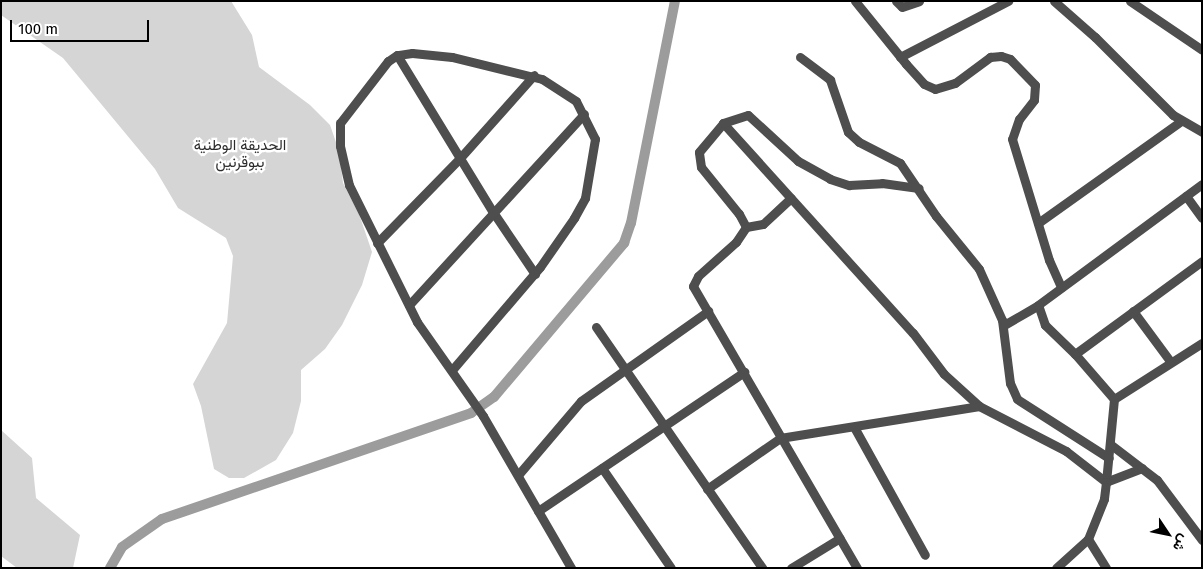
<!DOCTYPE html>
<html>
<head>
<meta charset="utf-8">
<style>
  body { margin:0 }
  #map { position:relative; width:1203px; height:569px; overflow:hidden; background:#fff; font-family:"Fira Sans",Vazirmatn,sans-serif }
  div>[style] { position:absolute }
  .green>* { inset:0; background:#d5d5d5 }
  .canal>* { height:10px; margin:-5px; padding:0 5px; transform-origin:5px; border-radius:5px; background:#9c9c9c }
  .street>* { height:9px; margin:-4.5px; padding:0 4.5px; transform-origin:4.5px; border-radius:4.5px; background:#4e4e4e }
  span { translate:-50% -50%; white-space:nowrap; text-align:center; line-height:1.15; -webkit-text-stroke:4.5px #fff; paint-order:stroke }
  .park-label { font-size:15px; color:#2c2c2c }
  .frame { position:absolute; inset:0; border:2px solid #000; pointer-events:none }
  .north { position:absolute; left:1143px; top:509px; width:50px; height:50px; -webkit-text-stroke:4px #fff; paint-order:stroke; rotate:124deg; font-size:14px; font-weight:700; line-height:20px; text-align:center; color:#000 }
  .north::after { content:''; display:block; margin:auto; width:18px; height:22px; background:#000; clip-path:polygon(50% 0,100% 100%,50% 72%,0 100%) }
  .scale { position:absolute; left:10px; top:20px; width:139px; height:22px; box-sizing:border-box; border:2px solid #000; border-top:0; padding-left:6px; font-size:15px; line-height:18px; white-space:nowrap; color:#000; -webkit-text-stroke:4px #fff; paint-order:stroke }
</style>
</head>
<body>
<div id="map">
  <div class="green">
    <i style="clip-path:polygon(1px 1px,231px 1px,252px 35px,259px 67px,310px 105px,330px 125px,339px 151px,343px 183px,359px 214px,372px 252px,362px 285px,342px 325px,325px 349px,301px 370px,301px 401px,293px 433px,276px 460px,244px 478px,229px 478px,214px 469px,201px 406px,193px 384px,227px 323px,233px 256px,226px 238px,178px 208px,155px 169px,63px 58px,1px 15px)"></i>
    <i style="clip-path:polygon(1px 430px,32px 458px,36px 498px,80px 535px,73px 568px,17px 568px,1px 556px)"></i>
  </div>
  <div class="canal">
    <i style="left:110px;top:568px;width:24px;rotate:-60deg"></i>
    <i style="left:122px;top:547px;width:49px;rotate:-35deg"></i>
    <i style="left:162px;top:519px;width:327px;rotate:-18.9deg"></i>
    <i style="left:471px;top:413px;width:28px;rotate:-35deg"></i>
    <i style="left:494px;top:397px;width:202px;rotate:-49.8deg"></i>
    <i style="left:624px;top:243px;width:21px;rotate:-71deg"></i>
    <i style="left:631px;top:223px;width:226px;rotate:-78.8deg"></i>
  </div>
  <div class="street">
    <i style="left:855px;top:1px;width:81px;rotate:51deg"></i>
    <i style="left:906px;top:64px;width:27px;rotate:48deg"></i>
    <i style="left:924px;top:84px;width:12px;rotate:24deg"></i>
    <i style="left:935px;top:89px;width:21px;rotate:-17deg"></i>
    <i style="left:955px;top:83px;width:44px;rotate:-36.6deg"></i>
    <i style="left:990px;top:57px;width:11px;rotate:-5deg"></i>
    <i style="left:1001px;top:56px;width:9px;rotate:18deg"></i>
    <i style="left:1010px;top:59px;width:36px;rotate:46deg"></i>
    <i style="left:1035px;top:85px;width:15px;rotate:94deg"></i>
    <i style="left:1034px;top:100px;width:24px;rotate:128deg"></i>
    <i style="left:1019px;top:119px;width:21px;rotate:109deg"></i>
    <i style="left:1012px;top:139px;width:127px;rotate:73deg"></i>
    <i style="left:1049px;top:260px;width:30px;rotate:66deg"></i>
    <i style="left:896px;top:1px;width:8px;rotate:45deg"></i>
    <i style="left:902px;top:7px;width:18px;rotate:-19deg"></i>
    <i style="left:1054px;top:1px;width:55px;rotate:41.3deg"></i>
    <i style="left:1095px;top:37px;width:110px;rotate:45deg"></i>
    <i style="left:1173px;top:115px;width:34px;rotate:30deg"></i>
    <i style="left:1130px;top:1px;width:87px;rotate:34.2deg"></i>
    <i style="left:397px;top:55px;width:184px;rotate:58.6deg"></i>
    <i style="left:493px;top:212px;width:75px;rotate:55.9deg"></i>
    <i style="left:800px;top:57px;width:38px;rotate:37deg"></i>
    <i style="left:830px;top:80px;width:55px;rotate:70.9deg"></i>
    <i style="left:848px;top:132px;width:15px;rotate:42deg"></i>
    <i style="left:859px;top:142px;width:46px;rotate:27.1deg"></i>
    <i style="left:900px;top:163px;width:64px;rotate:55.8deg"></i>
    <i style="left:936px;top:216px;width:68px;rotate:50.9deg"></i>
    <i style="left:979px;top:269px;width:56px;rotate:65.7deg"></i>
    <i style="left:1002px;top:320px;width:64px;rotate:82.8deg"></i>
    <i style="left:1010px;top:383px;width:17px;rotate:66deg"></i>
    <i style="left:1017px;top:399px;width:109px;rotate:32.7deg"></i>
    <i style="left:900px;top:57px;width:122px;rotate:-27.4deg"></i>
    <i style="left:723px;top:123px;width:283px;rotate:47.9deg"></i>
    <i style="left:913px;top:333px;width:51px;rotate:52.9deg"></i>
    <i style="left:944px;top:374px;width:47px;rotate:42.4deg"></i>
    <i style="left:1186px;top:196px;width:27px;rotate:54deg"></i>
    <i style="left:1038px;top:223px;width:176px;rotate:-35.5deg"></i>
    <i style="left:746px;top:227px;width:17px;rotate:-10deg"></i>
    <i style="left:763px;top:224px;width:38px;rotate:-43deg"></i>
    <i style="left:377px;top:243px;width:119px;rotate:-45.7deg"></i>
    <i style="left:460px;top:158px;width:111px;rotate:-48.3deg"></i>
    <i style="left:409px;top:305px;width:259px;rotate:-47.5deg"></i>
    <i style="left:1133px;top:311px;width:62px;rotate:53.5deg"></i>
    <i style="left:1004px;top:325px;width:39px;rotate:-30deg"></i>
    <i style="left:596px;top:327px;width:293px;rotate:55.4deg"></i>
    <i style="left:1075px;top:354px;width:157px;rotate:-36.2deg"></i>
    <i style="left:452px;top:370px;width:135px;rotate:-49.5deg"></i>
    <i style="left:540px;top:267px;width:60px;rotate:-55.2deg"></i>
    <i style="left:574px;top:218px;width:23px;rotate:-61deg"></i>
    <i style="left:585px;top:198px;width:60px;rotate:-80.4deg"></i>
    <i style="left:595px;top:139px;width:42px;rotate:-116.6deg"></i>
    <i style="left:576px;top:101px;width:40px;rotate:-147.1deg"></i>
    <i style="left:542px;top:79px;width:93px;rotate:-166.3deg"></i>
    <i style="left:452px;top:57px;width:40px;rotate:-174.3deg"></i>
    <i style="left:412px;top:53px;width:15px;rotate:172deg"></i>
    <i style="left:397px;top:55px;width:11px;rotate:146deg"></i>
    <i style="left:388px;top:61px;width:78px;rotate:127.7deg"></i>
    <i style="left:340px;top:123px;width:23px;rotate:90deg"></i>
    <i style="left:340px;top:146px;width:40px;rotate:77deg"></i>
    <i style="left:349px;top:185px;width:153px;rotate:63.6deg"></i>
    <i style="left:417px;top:322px;width:115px;rotate:54.9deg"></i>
    <i style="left:483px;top:416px;width:176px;rotate:59.9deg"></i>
    <i style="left:1114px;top:399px;width:104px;rotate:-32.5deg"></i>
    <i style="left:854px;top:427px;width:146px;rotate:61deg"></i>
    <i style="left:1110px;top:444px;width:59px;rotate:37.5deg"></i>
    <i style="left:1157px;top:480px;width:75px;rotate:53.1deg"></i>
    <i style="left:602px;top:468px;width:121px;rotate:55.4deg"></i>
    <i style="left:1142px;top:468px;width:39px;rotate:159deg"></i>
    <i style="left:1106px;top:482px;width:83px;rotate:-84.5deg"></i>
    <i style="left:1114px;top:399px;width:60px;rotate:-130.9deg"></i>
    <i style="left:1075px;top:354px;width:42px;rotate:-136deg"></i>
    <i style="left:1045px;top:325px;width:21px;rotate:-109deg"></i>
    <i style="left:1038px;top:305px;width:204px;rotate:-36.4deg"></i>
    <i style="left:518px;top:475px;width:97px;rotate:-49.6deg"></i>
    <i style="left:581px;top:401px;width:156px;rotate:-35.3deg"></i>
    <i style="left:707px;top:489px;width:89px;rotate:-34.9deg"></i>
    <i style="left:780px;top:438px;width:202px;rotate:-9.1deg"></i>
    <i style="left:979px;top:406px;width:98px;rotate:27.3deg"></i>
    <i style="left:1066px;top:451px;width:51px;rotate:37.8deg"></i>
    <i style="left:1106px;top:482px;width:17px;rotate:97deg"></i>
    <i style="left:1104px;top:499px;width:43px;rotate:111.8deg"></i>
    <i style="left:1088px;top:539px;width:43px;rotate:137.8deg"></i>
    <i style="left:538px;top:511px;width:249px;rotate:-34deg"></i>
    <i style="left:1088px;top:539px;width:34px;rotate:58deg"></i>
    <i style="left:791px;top:568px;width:57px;rotate:-31.5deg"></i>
    <i style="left:857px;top:568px;width:326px;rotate:-120.2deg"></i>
    <i style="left:693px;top:286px;width:11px;rotate:-63deg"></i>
    <i style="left:698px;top:276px;width:51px;rotate:-41.8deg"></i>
    <i style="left:736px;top:242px;width:18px;rotate:-56deg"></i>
    <i style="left:746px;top:227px;width:15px;rotate:-118deg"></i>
    <i style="left:739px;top:214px;width:60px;rotate:-129deg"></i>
    <i style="left:701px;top:167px;width:15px;rotate:-98deg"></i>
    <i style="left:699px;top:152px;width:38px;rotate:-50deg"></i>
    <i style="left:723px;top:123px;width:26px;rotate:-18deg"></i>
    <i style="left:748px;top:115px;width:68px;rotate:42.6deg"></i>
    <i style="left:798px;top:161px;width:37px;rotate:29deg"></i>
    <i style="left:830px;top:179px;width:20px;rotate:18deg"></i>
    <i style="left:849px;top:185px;width:33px;rotate:-3deg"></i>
    <i style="left:882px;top:183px;width:37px;rotate:8deg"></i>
  </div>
  <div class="park-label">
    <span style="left:240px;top:154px">الحديقة الوطنية<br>ببوقرنين</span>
  </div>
  <div class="frame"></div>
  <div class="north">ش</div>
  <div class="scale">100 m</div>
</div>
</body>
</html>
